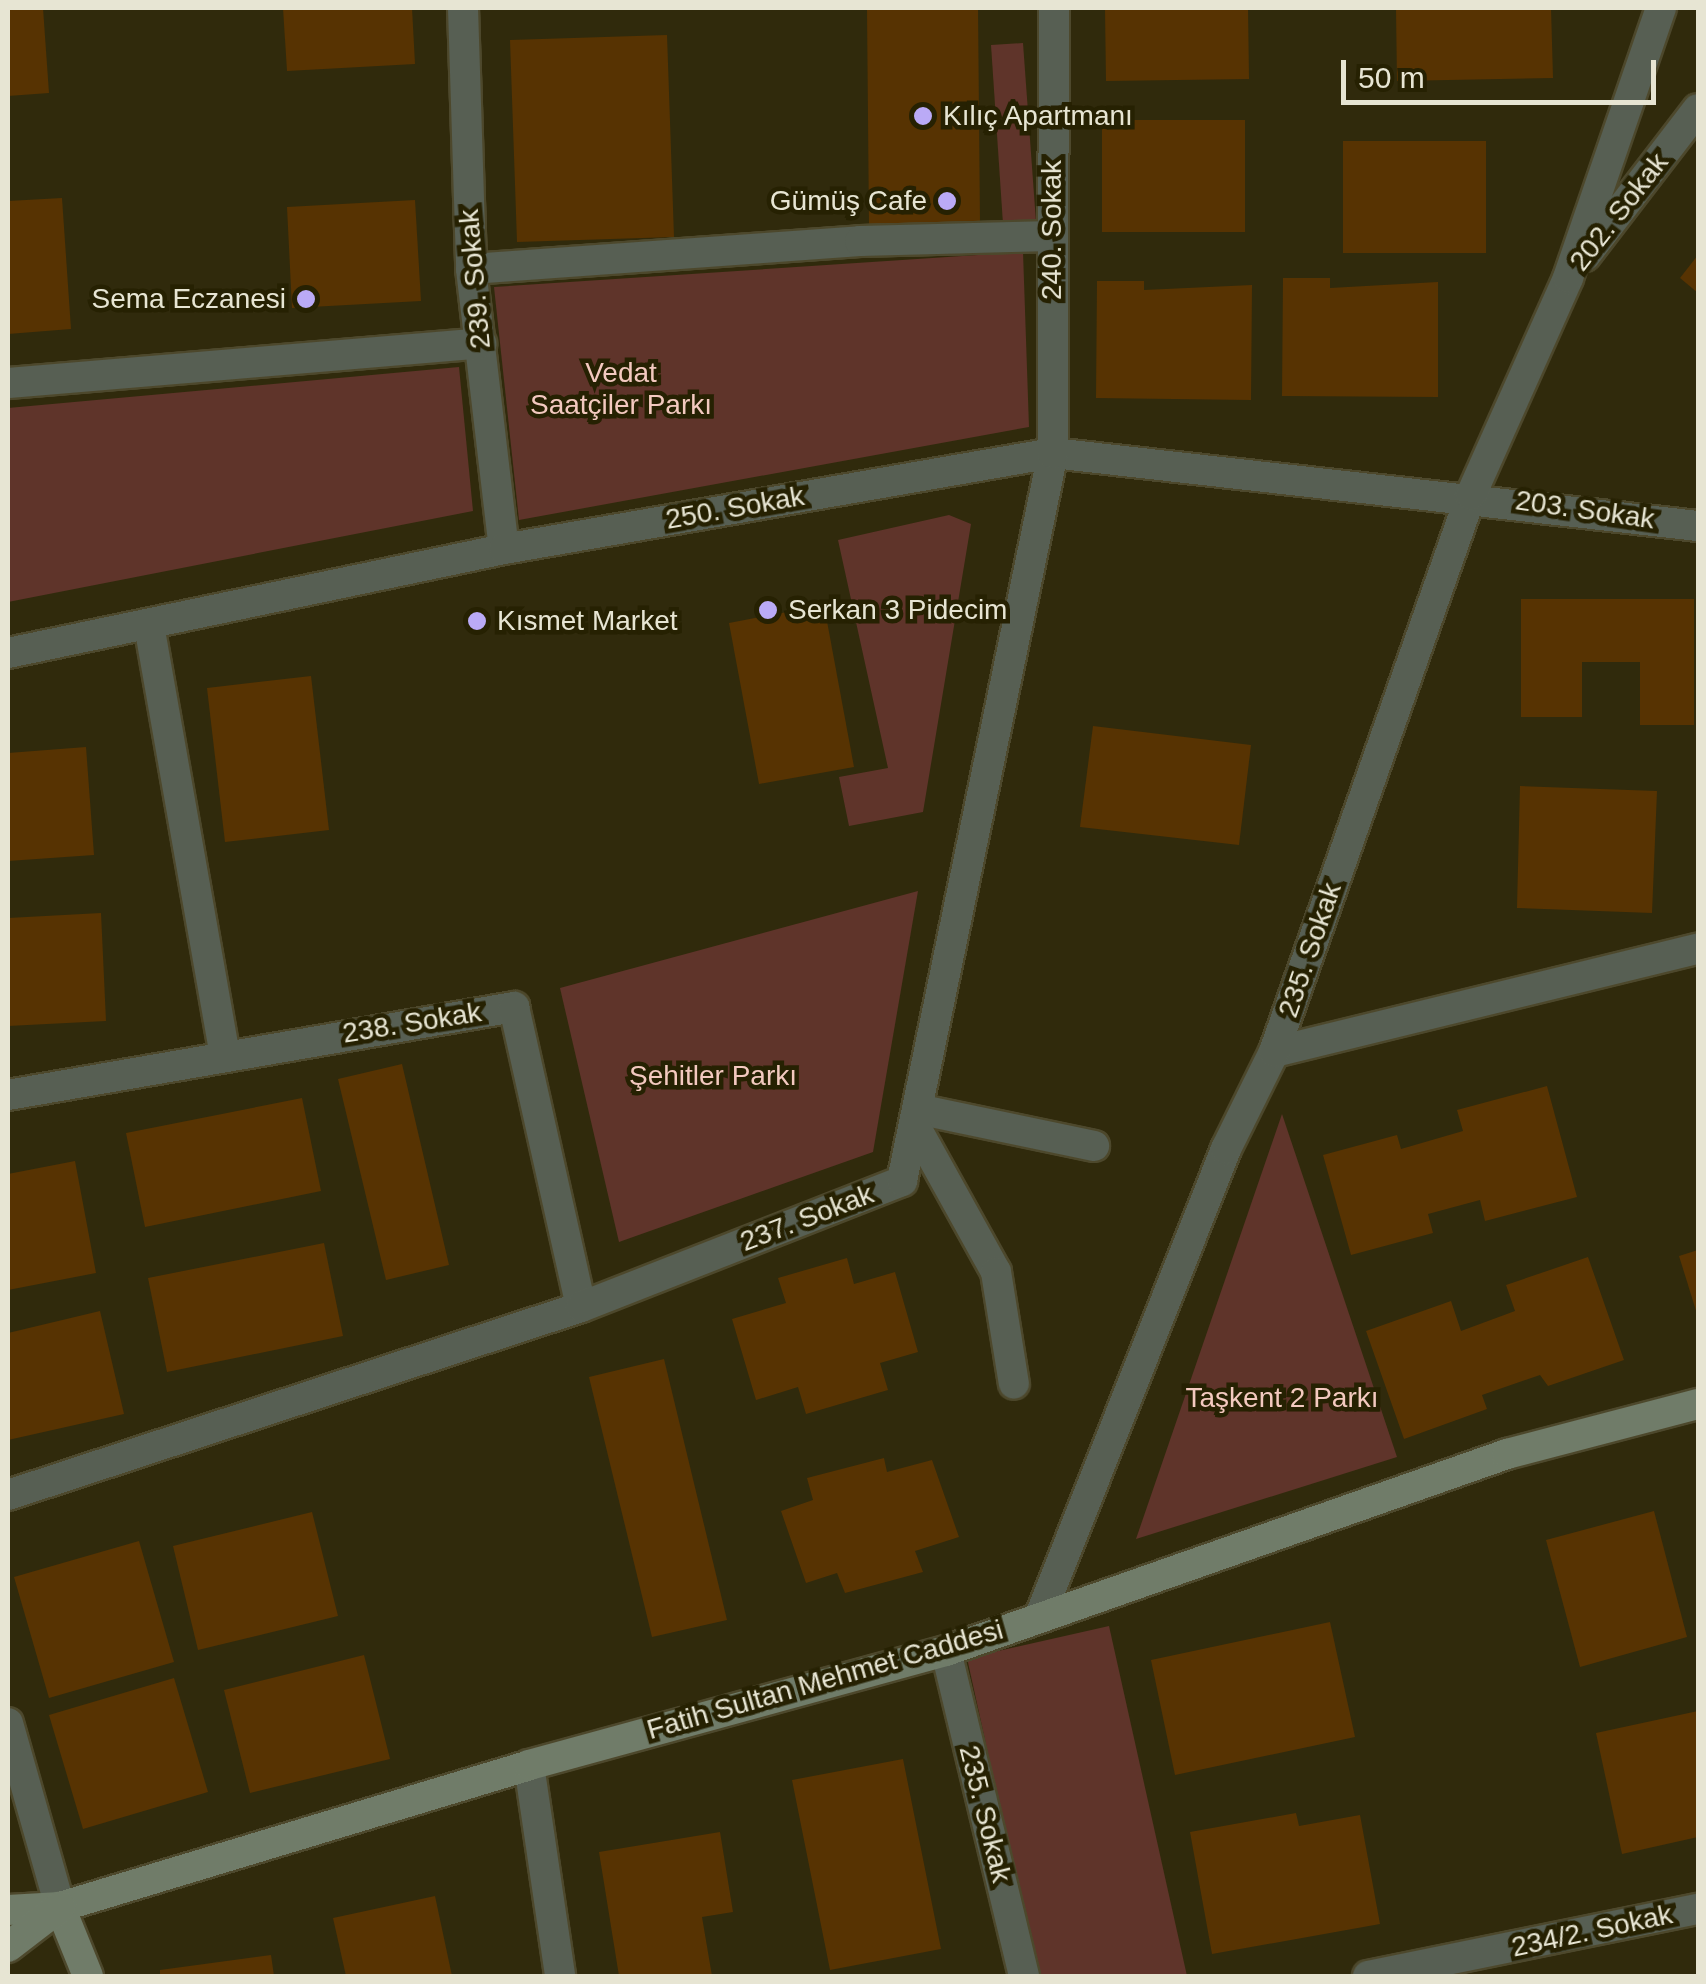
<!DOCTYPE html>
<html>
<head>
<meta charset="utf-8">
<style>
  body { margin:0 }
  #map { position:relative; width:1706px; height:1984px; overflow:hidden; background:#302a0c; font-family:Helvetica,sans-serif }
  div>[style] { position:absolute }
  .green>* { inset:0; background:#5f342a }
  .building>* { inset:0; background:#573302 }
  .roads { filter:drop-shadow(2px 0 #4d482c) drop-shadow(-2px 0 #4d482c) drop-shadow(0 2px #4d482c) drop-shadow(0 -2px #4d482c) }
  .street>* { height:30px; margin:-15px; padding:0 15px; transform-origin:15px; border-radius:15px; background:#575f53 }
  .secondary>* { height:30px; margin:-15px; padding:0 15px; transform-origin:15px; border-radius:15px; background:#707c69 }
  .dots>* { width:28px; height:28px; translate:-50% -50%; box-sizing:border-box; border:5px solid #262102; border-radius:50% }
  span { translate:-50% -50%; white-space:nowrap; text-align:center; line-height:1.15; -webkit-text-stroke:9px #262102; paint-order:stroke }
  .poi-label { font-size:28px; color:#e7e5d3 }
  .left { translate:0 -50%; text-align:left }
  .right { translate:-100% -50%; text-align:right }
  .street-label { font-size:28px; color:#e7e5d3 }
  .park-label { font-size:28px; color:#f3c9bf }
  .frame { position:absolute; inset:0; border:10px solid #e7e5d3; pointer-events:none }
  .scale { position:absolute; left:1341px; top:60px; width:315px; height:45px; box-sizing:border-box; border:5px solid #e7e5d3; border-top:0; padding-left:12px; font-size:30px; line-height:35px; white-space:nowrap; color:#e7e5d3; -webkit-text-stroke:8px #262102; paint-order:stroke }
</style>
</head>
<body>
<div id="map">
  <div class="green">
    <i style="clip-path:polygon(1023px 43px,1036px 222px,1003px 224px,991px 45px)"></i>
    <i style="clip-path:polygon(1023px 252px,1029px 427px,519px 520px,494px 287px)"></i>
    <i style="clip-path:polygon(459px 367px,473px 511px,8px 602px,8px 408px)"></i>
    <i style="clip-path:polygon(949px 515px,971px 524px,923px 812px,849px 826px,839px 777px,888px 768px,838px 540px)"></i>
    <i style="clip-path:polygon(918px 891px,873px 1152px,619px 1242px,560px 988px)"></i>
    <i style="clip-path:polygon(1282px 1114px,1397px 1457px,1136px 1539px)"></i>
    <i style="clip-path:polygon(1109px 1626px,1187px 1976px,1037px 1976px,967px 1658px)"></i>
  </div>
  <div class="building">
    <i style="clip-path:polygon(8px 8px,43px 8px,49px 93px,8px 96px)"></i>
    <i style="clip-path:polygon(283px 8px,412px 8px,415px 64px,287px 71px)"></i>
    <i style="clip-path:polygon(867px 8px,978px 8px,980px 225px,869px 226px)"></i>
    <i style="clip-path:polygon(1105px 8px,1248px 8px,1249px 79px,1106px 81px)"></i>
    <i style="clip-path:polygon(1396px 8px,1551px 8px,1553px 78px,1397px 81px)"></i>
    <i style="clip-path:polygon(667px 35px,674px 237px,517px 242px,510px 40px)"></i>
    <i style="clip-path:polygon(1102px 120px,1245px 120px,1245px 232px,1102px 232px)"></i>
    <i style="clip-path:polygon(1343px 141px,1486px 141px,1486px 253px,1343px 253px)"></i>
    <i style="clip-path:polygon(62px 198px,71px 329px,8px 334px,8px 201px)"></i>
    <i style="clip-path:polygon(415px 200px,421px 301px,292px 308px,287px 207px)"></i>
    <i style="clip-path:polygon(1698px 255px,1698px 293px,1680px 278px)"></i>
    <i style="clip-path:polygon(1283px 278px,1330px 278px,1330px 288px,1438px 282px,1438px 397px,1282px 396px)"></i>
    <i style="clip-path:polygon(1097px 281px,1144px 281px,1144px 290px,1252px 285px,1251px 400px,1096px 398px)"></i>
    <i style="clip-path:polygon(1521px 599px,1694px 599px,1694px 725px,1640px 725px,1640px 662px,1582px 662px,1582px 717px,1521px 717px)"></i>
    <i style="clip-path:polygon(824px 605px,854px 767px,759px 784px,729px 623px)"></i>
    <i style="clip-path:polygon(311px 676px,329px 830px,225px 842px,207px 688px)"></i>
    <i style="clip-path:polygon(1093px 726px,1251px 745px,1239px 845px,1080px 827px)"></i>
    <i style="clip-path:polygon(86px 747px,94px 855px,8px 861px,8px 753px)"></i>
    <i style="clip-path:polygon(1520px 786px,1657px 791px,1652px 913px,1517px 908px)"></i>
    <i style="clip-path:polygon(101px 913px,106px 1021px,8px 1026px,8px 918px)"></i>
    <i style="clip-path:polygon(402px 1064px,449px 1265px,386px 1280px,338px 1079px)"></i>
    <i style="clip-path:polygon(1547px 1086px,1577px 1197px,1485px 1221px,1480px 1200px,1428px 1214px,1433px 1233px,1351px 1255px,1323px 1155px,1397px 1135px,1401px 1149px,1463px 1131px,1457px 1110px)"></i>
    <i style="clip-path:polygon(302px 1098px,321px 1191px,145px 1227px,126px 1133px)"></i>
    <i style="clip-path:polygon(75px 1161px,96px 1273px,8px 1290px,8px 1174px)"></i>
    <i style="clip-path:polygon(324px 1243px,343px 1336px,167px 1372px,148px 1278px)"></i>
    <i style="clip-path:polygon(1698px 1250px,1698px 1317px,1679px 1256px)"></i>
    <i style="clip-path:polygon(1588px 1257px,1624px 1360px,1548px 1386px,1540px 1375px,1482px 1395px,1487px 1409px,1404px 1439px,1366px 1331px,1451px 1301px,1461px 1331px,1515px 1311px,1506px 1285px)"></i>
    <i style="clip-path:polygon(847px 1258px,854px 1284px,895px 1272px,918px 1352px,880px 1363px,888px 1390px,806px 1414px,798px 1387px,756px 1400px,732px 1319px,786px 1303px,778px 1278px)"></i>
    <i style="clip-path:polygon(100px 1311px,124px 1414px,8px 1440px,8px 1333px)"></i>
    <i style="clip-path:polygon(664px 1359px,727px 1620px,652px 1637px,589px 1377px)"></i>
    <i style="clip-path:polygon(884px 1458px,887px 1472px,932px 1460px,959px 1537px,915px 1551px,923px 1572px,845px 1593px,837px 1573px,806px 1583px,781px 1511px,813px 1500px,807px 1478px)"></i>
    <i style="clip-path:polygon(1654px 1511px,1687px 1637px,1580px 1667px,1546px 1540px)"></i>
    <i style="clip-path:polygon(312px 1512px,338px 1616px,198px 1650px,173px 1546px)"></i>
    <i style="clip-path:polygon(139px 1541px,174px 1662px,49px 1698px,14px 1577px)"></i>
    <i style="clip-path:polygon(1330px 1622px,1355px 1737px,1175px 1775px,1151px 1660px)"></i>
    <i style="clip-path:polygon(364px 1655px,390px 1759px,250px 1793px,224px 1690px)"></i>
    <i style="clip-path:polygon(174px 1678px,208px 1792px,83px 1829px,49px 1715px)"></i>
    <i style="clip-path:polygon(1698px 1711px,1698px 1837px,1622px 1854px,1596px 1733px)"></i>
    <i style="clip-path:polygon(903px 1759px,941px 1949px,830px 1970px,792px 1780px)"></i>
    <i style="clip-path:polygon(1296px 1813px,1299px 1826px,1360px 1815px,1380px 1924px,1212px 1954px,1190px 1832px)"></i>
    <i style="clip-path:polygon(720px 1832px,733px 1912px,702px 1917px,712px 1976px,619px 1976px,599px 1852px)"></i>
    <i style="clip-path:polygon(435px 1896px,452px 1976px,346px 1976px,333px 1918px)"></i>
    <i style="clip-path:polygon(271px 1955px,274px 1976px,160px 1976px,160px 1970px)"></i>
  </div>
  <div class="roads">
    <div class="street">
      <i style="left:463px;top:8px;width:261px;rotate:88.2deg"></i>
      <i style="left:471px;top:269px;width:282px;rotate:83.3deg"></i>
      <i style="left:1585px;top:256px;width:185px;rotate:-52.5deg"></i>
      <i style="left:471px;top:269px;width:390px;rotate:-4.1deg"></i>
      <i style="left:860px;top:241px;width:191px;rotate:-1.5deg"></i>
      <i style="left:8px;top:383px;width:475px;rotate:-4.8deg"></i>
      <i style="left:149px;top:625px;width:434px;rotate:80deg"></i>
      <i style="left:8px;top:653px;width:507px;rotate:-11.84deg"></i>
      <i style="left:504px;top:549px;width:557px;rotate:-9.92deg"></i>
      <i style="left:1053px;top:453px;width:649px;rotate:6.46deg"></i>
      <i style="left:1274px;top:1052px;width:436px;rotate:-13.7deg"></i>
      <i style="left:8px;top:1095px;width:514px;rotate:-9.87deg"></i>
      <i style="left:514px;top:1007px;width:307px;rotate:77.4deg"></i>
      <i style="left:917px;top:1109px;width:181px;rotate:11.8deg"></i>
      <i style="left:914px;top:1124px;width:169px;rotate:61deg"></i>
      <i style="left:996px;top:1272px;width:113px;rotate:80.9deg"></i>
      <i style="left:8px;top:1495px;width:603px;rotate:-18.16deg"></i>
      <i style="left:581px;top:1307px;width:345px;rotate:-21.4deg"></i>
      <i style="left:902px;top:1181px;width:743px;rotate:-78.28deg"></i>
      <i style="left:1053px;top:453px;width:445px;rotate:-89.9deg"></i>
      <i style="left:1040px;top:1616px;width:503px;rotate:-68.28deg"></i>
      <i style="left:1226px;top:1149px;width:108px;rotate:-63.7deg"></i>
      <i style="left:1274px;top:1052px;width:591px;rotate:-70.52deg"></i>
      <i style="left:1471px;top:495px;width:238px;rotate:-65.9deg"></i>
      <i style="left:1568px;top:278px;width:286px;rotate:-71deg"></i>
      <i style="left:946px;top:1651px;width:334px;rotate:76.5deg"></i>
      <i style="left:8px;top:1723px;width:191px;rotate:74.2deg"></i>
      <i style="left:529px;top:1765px;width:213px;rotate:81.6deg"></i>
      <i style="left:1368px;top:1976px;width:337px;rotate:-11.5deg"></i>
    </div>
    <div class="secondary">
      <i style="left:60px;top:1907px;width:74px;rotate:67.9deg"></i>
      <i style="left:8px;top:1910px;width:52px;rotate:-3.3deg"></i>
      <i style="left:60px;top:1907px;width:490px;rotate:-16.8deg"></i>
      <i style="left:529px;top:1765px;width:432px;rotate:-15.3deg"></i>
      <i style="left:946px;top:1651px;width:595px;rotate:-19.35deg"></i>
      <i style="left:1507px;top:1454px;width:197px;rotate:-14.7deg"></i>
      <i style="left:8px;top:1947px;width:66px;rotate:-37.6deg"></i>
    </div>
  </div>
  <div class="dots">
    <i style="left:923px;top:116px;background:#baaaf6"></i>
    <i style="left:947px;top:201px;background:#baaaf6"></i>
    <i style="left:306px;top:299px;background:#baaaf6"></i>
    <i style="left:768px;top:610px;background:#baaaf6"></i>
    <i style="left:477px;top:621px;background:#baaaf6"></i>
  </div>
  <div class="poi-label">
    <span class="left" style="left:943px;top:116px">Kılıç Apartmanı</span>
    <span class="right" style="left:927px;top:201px">Gümüş Cafe</span>
    <span class="right" style="left:286px;top:299px">Sema Eczanesi</span>
    <span class="left" style="left:788px;top:610px">Serkan 3 Pidecim</span>
    <span class="left" style="left:497px;top:621px">Kısmet Market</span>
  </div>
  <div class="street-label">
    <span style="left:1619px;top:212px;rotate:-52deg">202. Sokak</span>
    <span style="left:1052px;top:230px;rotate:-90deg">240. Sokak</span>
    <span style="left:475px;top:279px;rotate:-95deg">239. Sokak</span>
    <span style="left:735px;top:508px;rotate:-10deg">250. Sokak</span>
    <span style="left:1585px;top:510px;rotate:8deg">203. Sokak</span>
    <span style="left:1310px;top:950px;rotate:-71deg">235. Sokak</span>
    <span style="left:412px;top:1023px;rotate:-9deg">238. Sokak</span>
    <span style="left:807px;top:1218px;rotate:-21deg">237. Sokak</span>
    <span style="left:825px;top:1680px;rotate:-16deg">Fatih Sultan Mehmet Caddesi</span>
    <span style="left:985px;top:1814px;rotate:76deg">235. Sokak</span>
    <span style="left:1592px;top:1931px;rotate:-12deg">234/2. Sokak</span>
  </div>
  <div class="park-label">
    <span style="left:621px;top:389px">Vedat<br>Saatçiler Parkı</span>
    <span style="left:713px;top:1076px">Şehitler Parkı</span>
    <span style="left:1282px;top:1398px">Taşkent 2 Parkı</span>
  </div>
  <div class="frame"></div>
  <div class="scale">50 m</div>
</div>
</body>
</html>
